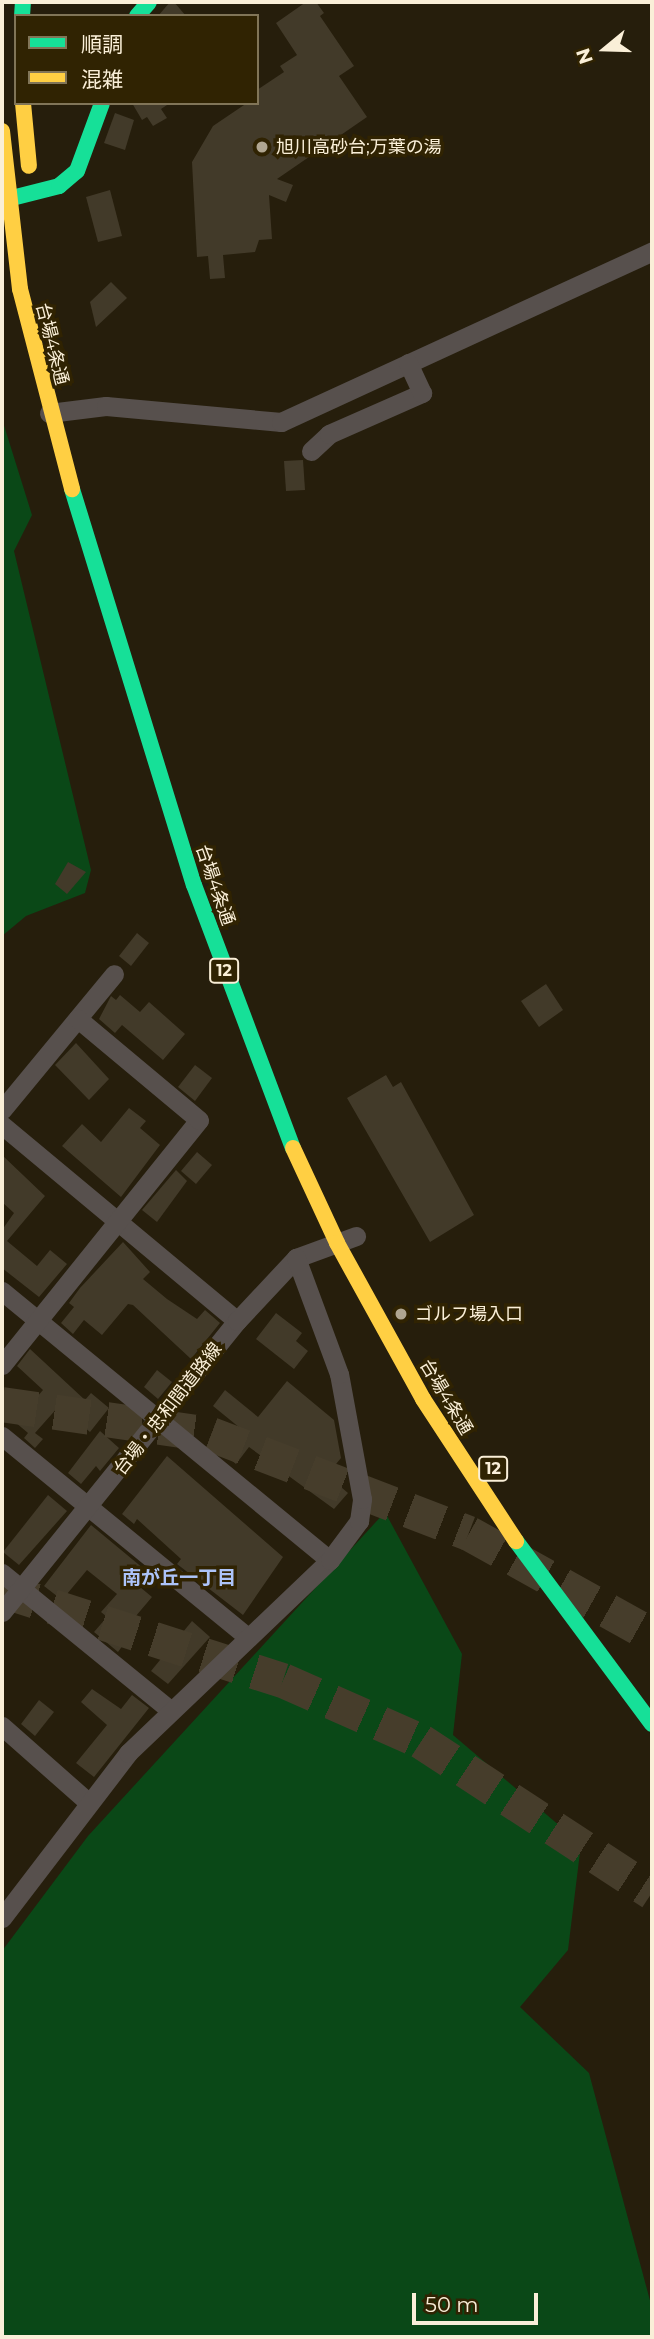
<!DOCTYPE html>
<html>
<head>
<meta charset="utf-8">
<style>
  body { margin:0 }
  #map { position:relative; width:654px; height:2339px; overflow:hidden; background:#261e0c; font-family:Montserrat,"Noto Sans JP",sans-serif }
  div>[style] { position:absolute }
  .green>* { inset:0; background:#0a4817 }
  .building>* { inset:0; background:#423a29 }
  .highway-tunnel>* { height:35px; margin-top:-17.5px; transform-origin:0; background:repeating-linear-gradient(90deg,#463d2b 0 35px,transparent 0 53px) }
  .street>* { height:19px; margin:-9.5px; padding:0 9.5px; transform-origin:9.5px; border-radius:9.5px; background:#57504d }
  .fast>* { height:16px; margin:-8px; padding:0 8px; transform-origin:8px; border-radius:8px; background:#16e098 }
  .slow>* { height:16px; margin:-8px; padding:0 8px; transform-origin:8px; border-radius:8px; background:#ffcf43 }
  .dots>* { width:19px; height:19px; translate:-50% -50%; box-sizing:border-box; border:4px solid #302302; border-radius:50% }
  span { translate:-50% -50%; white-space:nowrap; text-align:center; line-height:1.15; -webkit-text-stroke:7px #302302; paint-order:stroke }
  .shield-label span { padding:2px 5px; background:#302302; border:2px solid; border-radius:5px; -webkit-text-stroke-width:0 }
  .shield-label { font-size:16px; color:#faefd8; font-weight:700 }
  .poi-label { font-size:18px; color:#faefd8 }
  .left { translate:0 -50%; text-align:left }
  .street-label { font-size:18px; color:#faefd8 }
  .neighbourhood-label { font-size:19px; color:#adc4f9; font-weight:700 }
  .frame { position:absolute; inset:0; border:4px solid #faefd8; pointer-events:none }
  .legend { position:absolute; left:14px; top:14px; width:245px; height:91px; box-sizing:border-box; background:#302302; border:2px solid #817558; margin:0; padding:9px 12px; list-style:none; font-size:21px; color:#faefd8 }
  .legend li { display:flex; align-items:center; gap:14px; height:35px }
  .legend b { width:35px; border:2px solid #817558 }
  .north { position:absolute; left:570px; top:14px; width:70px; height:70px; -webkit-text-stroke:5px #302302; paint-order:stroke; rotate:251deg; font-size:19px; font-weight:700; line-height:28px; text-align:center; color:#faefd8 }
  .north::after { content:''; display:block; margin:auto; width:24px; height:32px; background:#faefd8; clip-path:polygon(50% 0,100% 100%,50% 72%,0 100%) }
  .scale { position:absolute; left:412px; top:2293px; width:126px; height:32px; box-sizing:border-box; border:4px solid #faefd8; border-top:0; padding-left:9px; font-size:21px; line-height:24px; white-space:nowrap; color:#faefd8; -webkit-text-stroke:5px #302302; paint-order:stroke }
</style>
</head>
<body>
<div id="map">
  <div class="green">
    <i style="clip-path:polygon(2px 419px,32px 515px,14px 551px,91px 870px,85px 893px,26px 916px,2px 936px)"></i>
    <i style="clip-path:polygon(385px 1512px,462px 1654px,453px 1735px,581px 1844px,568px 1950px,520px 2007px,589px 2073px,652px 2308px,652px 2337px,2px 2337px,2px 1951px,88px 1836px)"></i>
  </div>
  <div class="building">
    <i style="clip-path:polygon(170px 2px,174px 2px,186px 16px,158px 16px)"></i>
    <i style="clip-path:polygon(306px 2px,316px 2px,324px 13px,320px 16px,354px 66px,339px 76px,367px 117px,277px 179px,293px 185px,286px 202px,269px 195px,272px 239px,259px 240px,255px 252px,223px 255px,225px 278px,210px 279px,208px 256px,197px 257px,192px 162px,213px 126px,247px 103px,257px 103px,257px 90px,284px 72px,280px 66px,297px 55px,276px 23px)"></i>
    <i style="clip-path:polygon(132px 103px,170px 103px,161px 109px,167px 118px,153px 126px,147px 117px,142px 120px)"></i>
    <i style="clip-path:polygon(115px 113px,134px 120px,125px 150px,104px 143px)"></i>
    <i style="clip-path:polygon(110px 190px,122px 236px,98px 242px,86px 197px)"></i>
    <i style="clip-path:polygon(111px 282px,127px 298px,96px 327px,90px 302px)"></i>
    <i style="clip-path:polygon(303px 460px,305px 490px,286px 491px,284px 461px)"></i>
    <i style="clip-path:polygon(68px 862px,86px 872px,67px 894px,55px 884px)"></i>
    <i style="clip-path:polygon(137px 933px,149px 943px,131px 966px,119px 956px)"></i>
    <i style="clip-path:polygon(546px 984px,563px 1010px,539px 1027px,521px 1001px)"></i>
    <i style="clip-path:polygon(120px 995px,140px 1012px,149px 1002px,185px 1034px,163px 1060px,122px 1025px,115px 1033px,99px 1019px,111px 996px,116px 1000px)"></i>
    <i style="clip-path:polygon(76px 1043px,109px 1079px,89px 1100px,55px 1065px)"></i>
    <i style="clip-path:polygon(195px 1065px,212px 1078px,195px 1101px,178px 1087px)"></i>
    <i style="clip-path:polygon(386px 1075px,393px 1087px,401px 1082px,474px 1215px,430px 1242px,347px 1098px)"></i>
    <i style="clip-path:polygon(129px 1108px,146px 1121px,140px 1128px,160px 1145px,121px 1197px,62px 1146px,82px 1124px,101px 1142px)"></i>
    <i style="clip-path:polygon(197px 1152px,212px 1165px,196px 1184px,181px 1171px)"></i>
    <i style="clip-path:polygon(2px 1155px,45px 1196px,7px 1241px,37px 1266px,50px 1250px,67px 1264px,39px 1297px,2px 1268px,2px 1230px,14px 1213px,2px 1202px)"></i>
    <i style="clip-path:polygon(176px 1170px,187px 1181px,157px 1222px,142px 1210px)"></i>
    <i style="clip-path:polygon(123px 1242px,150px 1272px,143px 1279px,167px 1299px,197px 1319px,205px 1310px,220px 1323px,191px 1359px,133px 1305px,128px 1304px,102px 1335px,84px 1320px,73px 1334px,61px 1323px,74px 1307px,69px 1303px,80px 1288px)"></i>
    <i style="clip-path:polygon(276px 1313px,302px 1333px,296px 1341px,308px 1351px,294px 1369px,256px 1339px)"></i>
    <i style="clip-path:polygon(30px 1349px,85px 1400px,91px 1393px,109px 1408px,90px 1432px,59px 1406px,35px 1433px,43px 1439px,35px 1448px,24px 1438px,28px 1433px,15px 1422px,43px 1390px,17px 1366px)"></i>
    <i style="clip-path:polygon(157px 1370px,172px 1382px,158px 1399px,144px 1387px)"></i>
    <i style="clip-path:polygon(287px 1381px,334px 1420px,341px 1458px,327px 1475px,348px 1493px,334px 1509px,249px 1447px,236px 1464px,221px 1452px,240px 1428px,213px 1406px,225px 1390px,258px 1417px)"></i>
    <i style="clip-path:polygon(100px 1431px,119px 1448px,100px 1471px,96px 1466px,81px 1484px,68px 1473px)"></i>
    <i style="clip-path:polygon(167px 1456px,283px 1557px,243px 1615px,177px 1564px,181px 1559px,137px 1519px,134px 1524px,122px 1514px)"></i>
    <i style="clip-path:polygon(48px 1495px,67px 1511px,19px 1565px,3px 1552px)"></i>
    <i style="clip-path:polygon(91px 1525px,144px 1569px,134px 1582px,152px 1597px,130px 1623px,133px 1626px,122px 1638px,126px 1641px,118px 1652px,94px 1632px,107px 1617px,101px 1612px,117px 1594px,87px 1570px,62px 1600px,44px 1586px)"></i>
    <i style="clip-path:polygon(192px 1621px,210px 1637px,168px 1684px,151px 1671px)"></i>
    <i style="clip-path:polygon(92px 1689px,121px 1709px,132px 1695px,149px 1708px,94px 1777px,76px 1763px,107px 1725px,81px 1702px)"></i>
    <i style="clip-path:polygon(39px 1700px,54px 1712px,35px 1736px,21px 1724px)"></i>
  </div>
  <div class="highway-tunnel">
    <i style="left:2px;top:1404px;width:211px;rotate:8.2deg"></i>
    <i style="left:211px;top:1434px;width:276px;rotate:21deg"></i>
    <i style="left:469px;top:1533px;width:210px;rotate:29.1deg"></i>
    <i style="left:2px;top:1590px;width:295px;rotate:17.8deg"></i>
    <i style="left:283px;top:1680px;width:151px;rotate:23.8deg"></i>
    <i style="left:421px;top:1741px;width:276px;rotate:33.2deg"></i>
  </div>
  <div class="street">
    <i style="left:49px;top:413px;width:57px;rotate:-7deg"></i>
    <i style="left:106px;top:406px;width:176px;rotate:5.2deg"></i>
    <i style="left:281px;top:422px;width:409px;rotate:-24.7deg"></i>
    <i style="left:311px;top:451px;width:25px;rotate:-43deg"></i>
    <i style="left:329px;top:434px;width:102px;rotate:-23.8deg"></i>
    <i style="left:422px;top:393px;width:33px;rotate:-115deg"></i>
    <i style="left:2px;top:1110px;width:176px;rotate:-50.5deg"></i>
    <i style="left:2px;top:1125px;width:306px;rotate:39.8deg"></i>
    <i style="left:2px;top:1291px;width:424px;rotate:39.4deg"></i>
    <i style="left:2px;top:1365px;width:314px;rotate:-51.2deg"></i>
    <i style="left:199px;top:1120px;width:158px;rotate:-140.1deg"></i>
    <i style="left:2px;top:1436px;width:315px;rotate:39.3deg"></i>
    <i style="left:2px;top:1573px;width:217px;rotate:39.2deg"></i>
    <i style="left:2px;top:1612px;width:374px;rotate:-51.1deg"></i>
    <i style="left:237px;top:1321px;width:86px;rotate:-46.9deg"></i>
    <i style="left:296px;top:1258px;width:64px;rotate:-20.1deg"></i>
    <i style="left:2px;top:1726px;width:115px;rotate:41.5deg"></i>
    <i style="left:2px;top:1918px;width:208px;rotate:-52.6deg"></i>
    <i style="left:128px;top:1753px;width:279px;rotate:-43.7deg"></i>
    <i style="left:330px;top:1560px;width:49px;rotate:-53.4deg"></i>
    <i style="left:359px;top:1521px;width:22px;rotate:-82deg"></i>
    <i style="left:362px;top:1499px;width:127px;rotate:-100.4deg"></i>
    <i style="left:339px;top:1374px;width:124px;rotate:-110.3deg"></i>
  </div>
  <div class="fast">
    <i style="left:22px;top:16px;width:14px;rotate:-86deg"></i>
    <i style="left:137px;top:16px;width:18px;rotate:-49deg"></i>
    <i style="left:8px;top:199px;width:53px;rotate:-14.3deg"></i>
    <i style="left:59px;top:186px;width:23px;rotate:-40deg"></i>
    <i style="left:77px;top:171px;width:72px;rotate:-69.8deg"></i>
    <i style="left:72px;top:489px;width:414px;rotate:72.9deg"></i>
    <i style="left:194px;top:885px;width:281px;rotate:69.4deg"></i>
    <i style="left:516px;top:1541px;width:228px;rotate:53.4deg"></i>
  </div>
  <div class="slow">
    <i style="left:23px;top:103px;width:63px;rotate:84.6deg"></i>
    <i style="left:2px;top:131px;width:159px;rotate:83.5deg"></i>
    <i style="left:20px;top:289px;width:207px;rotate:75.4deg"></i>
    <i style="left:293px;top:1148px;width:105px;rotate:65.1deg"></i>
    <i style="left:337px;top:1243px;width:178px;rotate:61.1deg"></i>
    <i style="left:423px;top:1399px;width:170px;rotate:56.8deg"></i>
  </div>
  <div class="dots">
    <i style="left:262px;top:147px;background:#b0a691"></i>
    <i style="left:401px;top:1314px;background:#b0a691"></i>
  </div>
  <div class="shield-label">
    <span style="left:224px;top:971px">12</span>
    <span style="left:493px;top:1469px">12</span>
  </div>
  <div class="poi-label">
    <span class="left" style="left:276px;top:147px">旭川高砂台;万葉の湯</span>
    <span class="left" style="left:415px;top:1314px">ゴルフ場入口</span>
  </div>
  <div class="street-label">
    <span style="left:52px;top:344px;rotate:76deg">台場4条通</span>
    <span style="left:215px;top:885px;rotate:71deg">台場4条通</span>
    <span style="left:446px;top:1397px;rotate:59deg">台場4条通</span>
    <span style="left:168px;top:1409px;rotate:-52deg">台場・忠和間道路線</span>
  </div>
  <div class="neighbourhood-label">
    <span style="left:179px;top:1578px">南が丘一丁目</span>
  </div>
  <div class="frame"></div>
  <ul class="legend">
  <li><b style="height:9px;background:#16e098"></b>順調</li>
  <li><b style="height:9px;background:#ffcf43"></b>混雑</li>
  </ul>
  <div class="north">N</div>
  <div class="scale">50 m</div>
</div>
</body>
</html>
